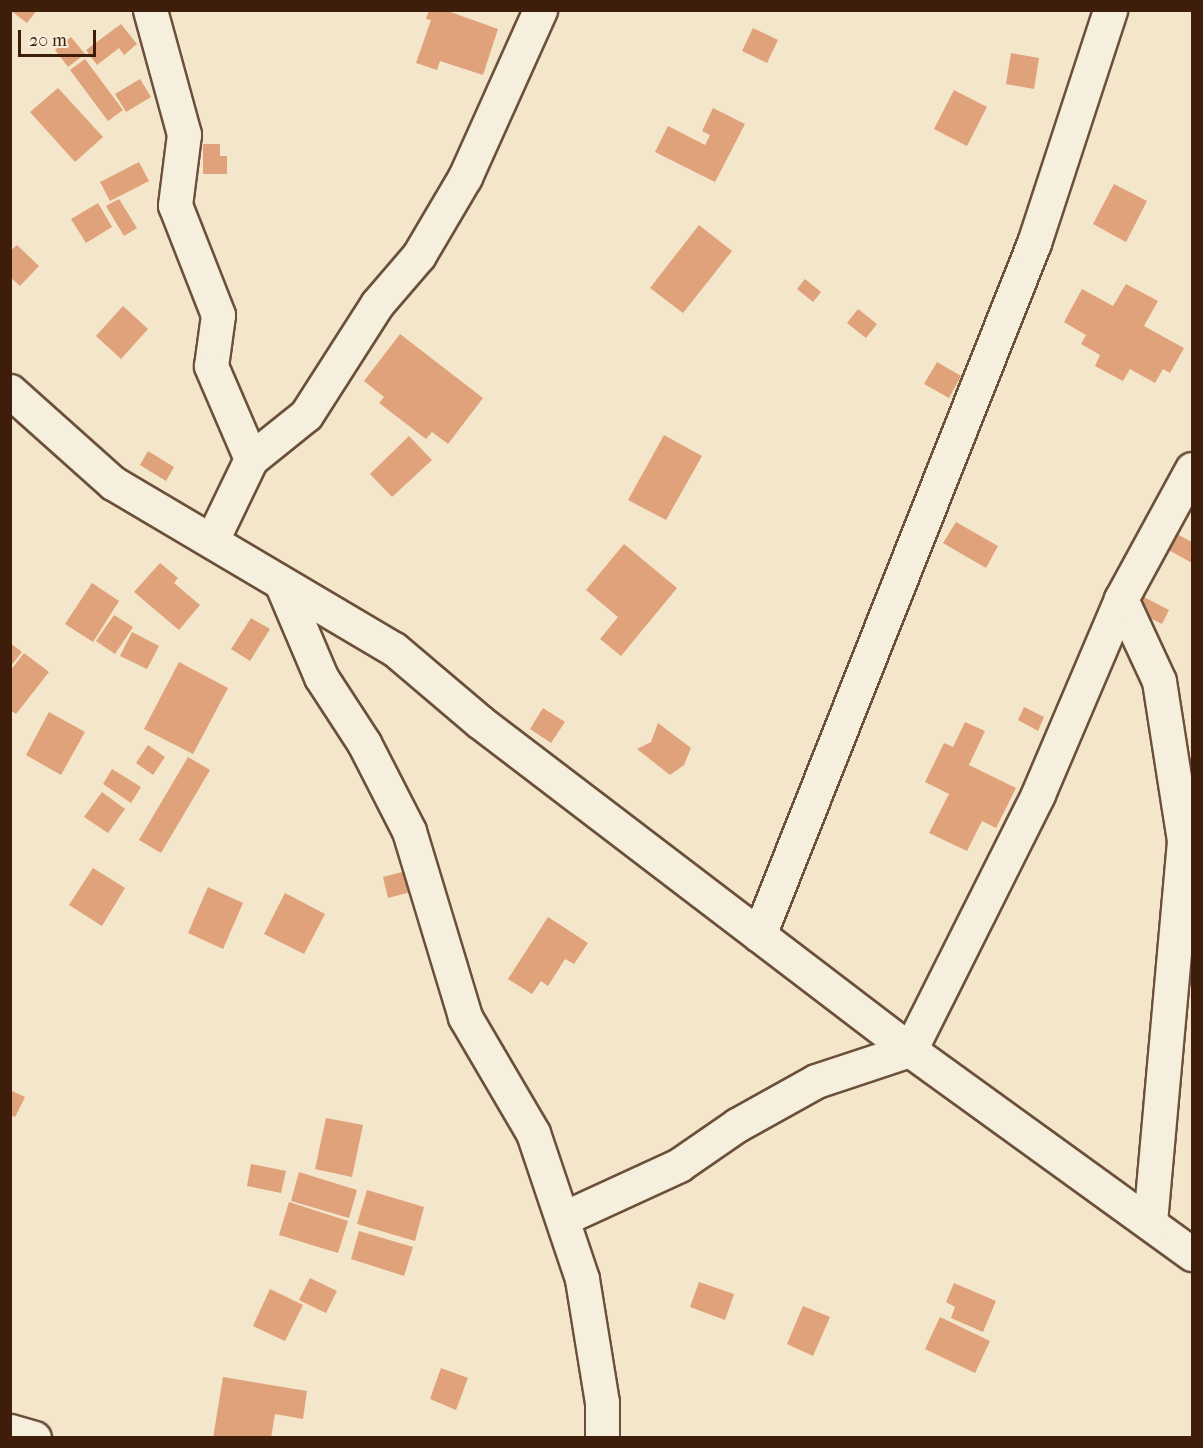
<!DOCTYPE html>
<html>
<head>
<meta charset="utf-8">
<style>
  body { margin:0 }
  #map { position:relative; width:1203px; height:1448px; overflow:hidden; background:#f3e6ca; font-family:"IM FELL French Canon",serif }
  div>[style] { position:absolute }
  .building>* { inset:0; background:#e0a27b }
  .roads { filter:drop-shadow(2px 0 #6b503a) drop-shadow(-2px 0 #6b503a) drop-shadow(0 2px #6b503a) drop-shadow(0 -2px #6b503a) }
  .minor>* { height:33px; margin:-16.5px; padding:0 16.5px; transform-origin:16.5px; border-radius:16.5px; background:#f7efdd }
  span { translate:-50% -50%; white-space:nowrap; text-align:center; line-height:1.15; -webkit-text-stroke:4.5px #f7efdd; paint-order:stroke }
  .frame { position:absolute; inset:0; border:12px solid #3e1e0a; pointer-events:none }
  .scale { position:absolute; left:18px; top:30px; width:78px; height:27px; box-sizing:border-box; border:3px solid #3e1e0a; border-top:0; padding-left:8px; font-size:18px; line-height:21px; white-space:nowrap; color:#3e1e0a; -webkit-text-stroke:4px #f7efdd; paint-order:stroke }
</style>
</head>
<body>
<div id="map">
  <div class="building">
    <i style="clip-path:polygon(10px 10px,37px 10px,27px 23px)"></i>
    <i style="clip-path:polygon(429px 10px,445px 10px,498px 29px,483px 75px,440px 61px,437px 70px,416px 63px,431px 20px,426px 19px)"></i>
    <i style="clip-path:polygon(121px 24px,137px 44px,124px 55px,119px 48px,97px 65px,86px 50px)"></i>
    <i style="clip-path:polygon(753px 28px,778px 40px,767px 63px,742px 51px)"></i>
    <i style="clip-path:polygon(71px 37px,85px 54px,68px 67px,55px 50px)"></i>
    <i style="clip-path:polygon(1011px 53px,1039px 58px,1034px 89px,1006px 84px)"></i>
    <i style="clip-path:polygon(85px 59px,123px 110px,108px 121px,70px 70px)"></i>
    <i style="clip-path:polygon(140px 79px,151px 97px,126px 112px,115px 94px)"></i>
    <i style="clip-path:polygon(58px 88px,103px 137px,75px 162px,30px 112px)"></i>
    <i style="clip-path:polygon(954px 90px,987px 107px,967px 146px,934px 129px)"></i>
    <i style="clip-path:polygon(713px 108px,745px 124px,715px 182px,655px 152px,668px 126px,705px 145px,710px 135px,702px 131px)"></i>
    <i style="clip-path:polygon(203px 144px,220px 144px,220px 156px,227px 156px,227px 174px,203px 174px)"></i>
    <i style="clip-path:polygon(139px 162px,149px 181px,110px 201px,100px 182px)"></i>
    <i style="clip-path:polygon(1114px 184px,1147px 201px,1126px 242px,1093px 224px)"></i>
    <i style="clip-path:polygon(119px 199px,137px 228px,124px 236px,106px 206px)"></i>
    <i style="clip-path:polygon(98px 203px,112px 227px,86px 243px,71px 219px)"></i>
    <i style="clip-path:polygon(699px 225px,732px 251px,683px 313px,650px 288px)"></i>
    <i style="clip-path:polygon(17px 245px,39px 266px,20px 286px,10px 277px,10px 251px)"></i>
    <i style="clip-path:polygon(805px 279px,821px 292px,813px 302px,797px 289px)"></i>
    <i style="clip-path:polygon(1126px 284px,1158px 301px,1144px 326px,1184px 348px,1170px 373px,1163px 369px,1155px 383px,1130px 369px,1123px 381px,1095px 366px,1100px 355px,1081px 344px,1086px 335px,1064px 322px,1082px 289px,1113px 306px)"></i>
    <i style="clip-path:polygon(123px 306px,148px 329px,121px 359px,96px 336px)"></i>
    <i style="clip-path:polygon(858px 309px,877px 324px,866px 338px,847px 323px)"></i>
    <i style="clip-path:polygon(400px 334px,483px 398px,448px 444px,432px 432px,426px 439px,379px 403px,384px 397px,364px 381px)"></i>
    <i style="clip-path:polygon(937px 362px,961px 376px,949px 398px,924px 384px)"></i>
    <i style="clip-path:polygon(664px 435px,702px 456px,666px 520px,628px 500px)"></i>
    <i style="clip-path:polygon(409px 436px,432px 460px,392px 497px,370px 474px)"></i>
    <i style="clip-path:polygon(148px 451px,174px 467px,166px 481px,140px 465px)"></i>
    <i style="clip-path:polygon(956px 522px,998px 546px,986px 568px,943px 543px)"></i>
    <i style="clip-path:polygon(1173px 532px,1192px 542px,1192px 563px,1165px 548px)"></i>
    <i style="clip-path:polygon(624px 544px,677px 588px,621px 656px,600px 639px,618px 617px,586px 590px)"></i>
    <i style="clip-path:polygon(160px 563px,178px 578px,174px 583px,200px 605px,179px 630px,134px 592px)"></i>
    <i style="clip-path:polygon(92px 583px,119px 601px,93px 642px,65px 624px)"></i>
    <i style="clip-path:polygon(1140px 595px,1169px 610px,1162px 624px,1133px 610px)"></i>
    <i style="clip-path:polygon(114px 615px,133px 627px,115px 654px,96px 641px)"></i>
    <i style="clip-path:polygon(251px 618px,270px 629px,250px 661px,231px 649px)"></i>
    <i style="clip-path:polygon(132px 632px,159px 646px,147px 669px,120px 656px)"></i>
    <i style="clip-path:polygon(10px 643px,22px 652px,10px 667px)"></i>
    <i style="clip-path:polygon(24px 653px,49px 672px,16px 714px,10px 710px,10px 671px)"></i>
    <i style="clip-path:polygon(179px 662px,228px 688px,193px 754px,144px 729px)"></i>
    <i style="clip-path:polygon(1024px 707px,1044px 717px,1038px 731px,1018px 720px)"></i>
    <i style="clip-path:polygon(543px 708px,565px 722px,551px 743px,530px 729px)"></i>
    <i style="clip-path:polygon(49px 712px,85px 732px,61px 775px,26px 755px)"></i>
    <i style="clip-path:polygon(965px 722px,985px 731px,969px 765px,1016px 788px,996px 828px,982px 821px,967px 851px,929px 833px,949px 794px,925px 782px,944px 743px,953px 747px)"></i>
    <i style="clip-path:polygon(658px 723px,691px 748px,684px 765px,670px 775px,637px 749px,651px 742px)"></i>
    <i style="clip-path:polygon(148px 745px,165px 757px,153px 775px,136px 763px)"></i>
    <i style="clip-path:polygon(188px 757px,210px 770px,161px 853px,139px 840px)"></i>
    <i style="clip-path:polygon(112px 769px,141px 787px,131px 803px,103px 784px)"></i>
    <i style="clip-path:polygon(102px 792px,125px 809px,108px 833px,84px 817px)"></i>
    <i style="clip-path:polygon(93px 868px,125px 888px,102px 926px,69px 905px)"></i>
    <i style="clip-path:polygon(406px 871px,411px 892px,388px 898px,383px 877px)"></i>
    <i style="clip-path:polygon(208px 887px,243px 903px,223px 949px,188px 933px)"></i>
    <i style="clip-path:polygon(285px 893px,325px 914px,304px 954px,264px 934px)"></i>
    <i style="clip-path:polygon(548px 917px,588px 943px,574px 964px,565px 959px,548px 986px,541px 981px,532px 994px,508px 979px)"></i>
    <i style="clip-path:polygon(10px 1090px,25px 1097px,15px 1117px,10px 1115px)"></i>
    <i style="clip-path:polygon(326px 1118px,363px 1125px,352px 1177px,315px 1169px)"></i>
    <i style="clip-path:polygon(251px 1164px,286px 1171px,281px 1193px,247px 1186px)"></i>
    <i style="clip-path:polygon(299px 1172px,357px 1190px,349px 1218px,291px 1201px)"></i>
    <i style="clip-path:polygon(367px 1190px,424px 1207px,415px 1241px,357px 1224px)"></i>
    <i style="clip-path:polygon(289px 1202px,348px 1221px,338px 1253px,279px 1235px)"></i>
    <i style="clip-path:polygon(359px 1231px,413px 1247px,404px 1276px,351px 1259px)"></i>
    <i style="clip-path:polygon(310px 1278px,337px 1291px,326px 1313px,299px 1300px)"></i>
    <i style="clip-path:polygon(699px 1282px,734px 1294px,725px 1320px,690px 1307px)"></i>
    <i style="clip-path:polygon(954px 1283px,996px 1301px,983px 1332px,951px 1318px,955px 1307px,946px 1302px)"></i>
    <i style="clip-path:polygon(270px 1289px,303px 1305px,285px 1341px,253px 1326px)"></i>
    <i style="clip-path:polygon(803px 1306px,830px 1317px,813px 1356px,787px 1344px)"></i>
    <i style="clip-path:polygon(940px 1317px,990px 1341px,975px 1373px,925px 1349px)"></i>
    <i style="clip-path:polygon(441px 1368px,468px 1378px,456px 1410px,430px 1399px)"></i>
    <i style="clip-path:polygon(223px 1377px,307px 1391px,303px 1419px,275px 1414px,271px 1438px,213px 1438px)"></i>
  </div>
  <div class="roads">
    <div class="minor">
      <i style="left:150px;top:10px;width:129px;rotate:74.7deg"></i>
      <i style="left:184px;top:134px;width:72px;rotate:97.2deg"></i>
      <i style="left:175px;top:205px;width:118px;rotate:68.6deg"></i>
      <i style="left:218px;top:315px;width:51px;rotate:97.8deg"></i>
      <i style="left:211px;top:366px;width:101px;rotate:66.7deg"></i>
      <i style="left:10px;top:391px;width:138px;rotate:41.8deg"></i>
      <i style="left:113px;top:483px;width:326px;rotate:30.6deg"></i>
      <i style="left:394px;top:649px;width:113px;rotate:40.3deg"></i>
      <i style="left:480px;top:722px;width:541px;rotate:37.34deg"></i>
      <i style="left:910px;top:1050px;width:348px;rotate:35.9deg"></i>
      <i style="left:212px;top:540px;width:90px;rotate:-64.3deg"></i>
      <i style="left:251px;top:459px;width:70px;rotate:-38.7deg"></i>
      <i style="left:306px;top:415px;width:132px;rotate:-57.4deg"></i>
      <i style="left:377px;top:304px;width:65px;rotate:-49.4deg"></i>
      <i style="left:419px;top:255px;width:91px;rotate:-59.5deg"></i>
      <i style="left:465px;top:177px;width:183px;rotate:-65.8deg"></i>
      <i style="left:282px;top:585px;width:100px;rotate:67deg"></i>
      <i style="left:321px;top:677px;width:79px;rotate:56.9deg"></i>
      <i style="left:364px;top:743px;width:99px;rotate:62.9deg"></i>
      <i style="left:409px;top:831px;width:194px;rotate:73.2deg"></i>
      <i style="left:465px;top:1017px;width:134px;rotate:59.6deg"></i>
      <i style="left:533px;top:1133px;width:154px;rotate:71.4deg"></i>
      <i style="left:582px;top:1279px;width:125px;rotate:80.8deg"></i>
      <i style="left:602px;top:1402px;width:36px;rotate:90deg"></i>
      <i style="left:1121px;top:599px;width:90px;rotate:65.1deg"></i>
      <i style="left:1159px;top:681px;width:162px;rotate:81.1deg"></i>
      <i style="left:1184px;top:841px;width:382px;rotate:95.1deg"></i>
      <i style="left:759px;top:935px;width:745px;rotate:-68.33deg"></i>
      <i style="left:1034px;top:243px;width:245px;rotate:-71.9deg"></i>
      <i style="left:564px;top:1218px;width:127px;rotate:-24.7deg"></i>
      <i style="left:679px;top:1165px;width:70px;rotate:-34.6deg"></i>
      <i style="left:737px;top:1125px;width:90px;rotate:-29.1deg"></i>
      <i style="left:816px;top:1081px;width:99px;rotate:-18.3deg"></i>
      <i style="left:910px;top:1050px;width:286px;rotate:-63.4deg"></i>
      <i style="left:1038px;top:794px;width:212px;rotate:-66.9deg"></i>
      <i style="left:1121px;top:599px;width:148px;rotate:-61.4deg"></i>
      <i style="left:10px;top:1431px;width:25px;rotate:16deg"></i>
    </div>
  </div>
  <div class="frame"></div>
  <div class="scale">20 m</div>
</div>
</body>
</html>
